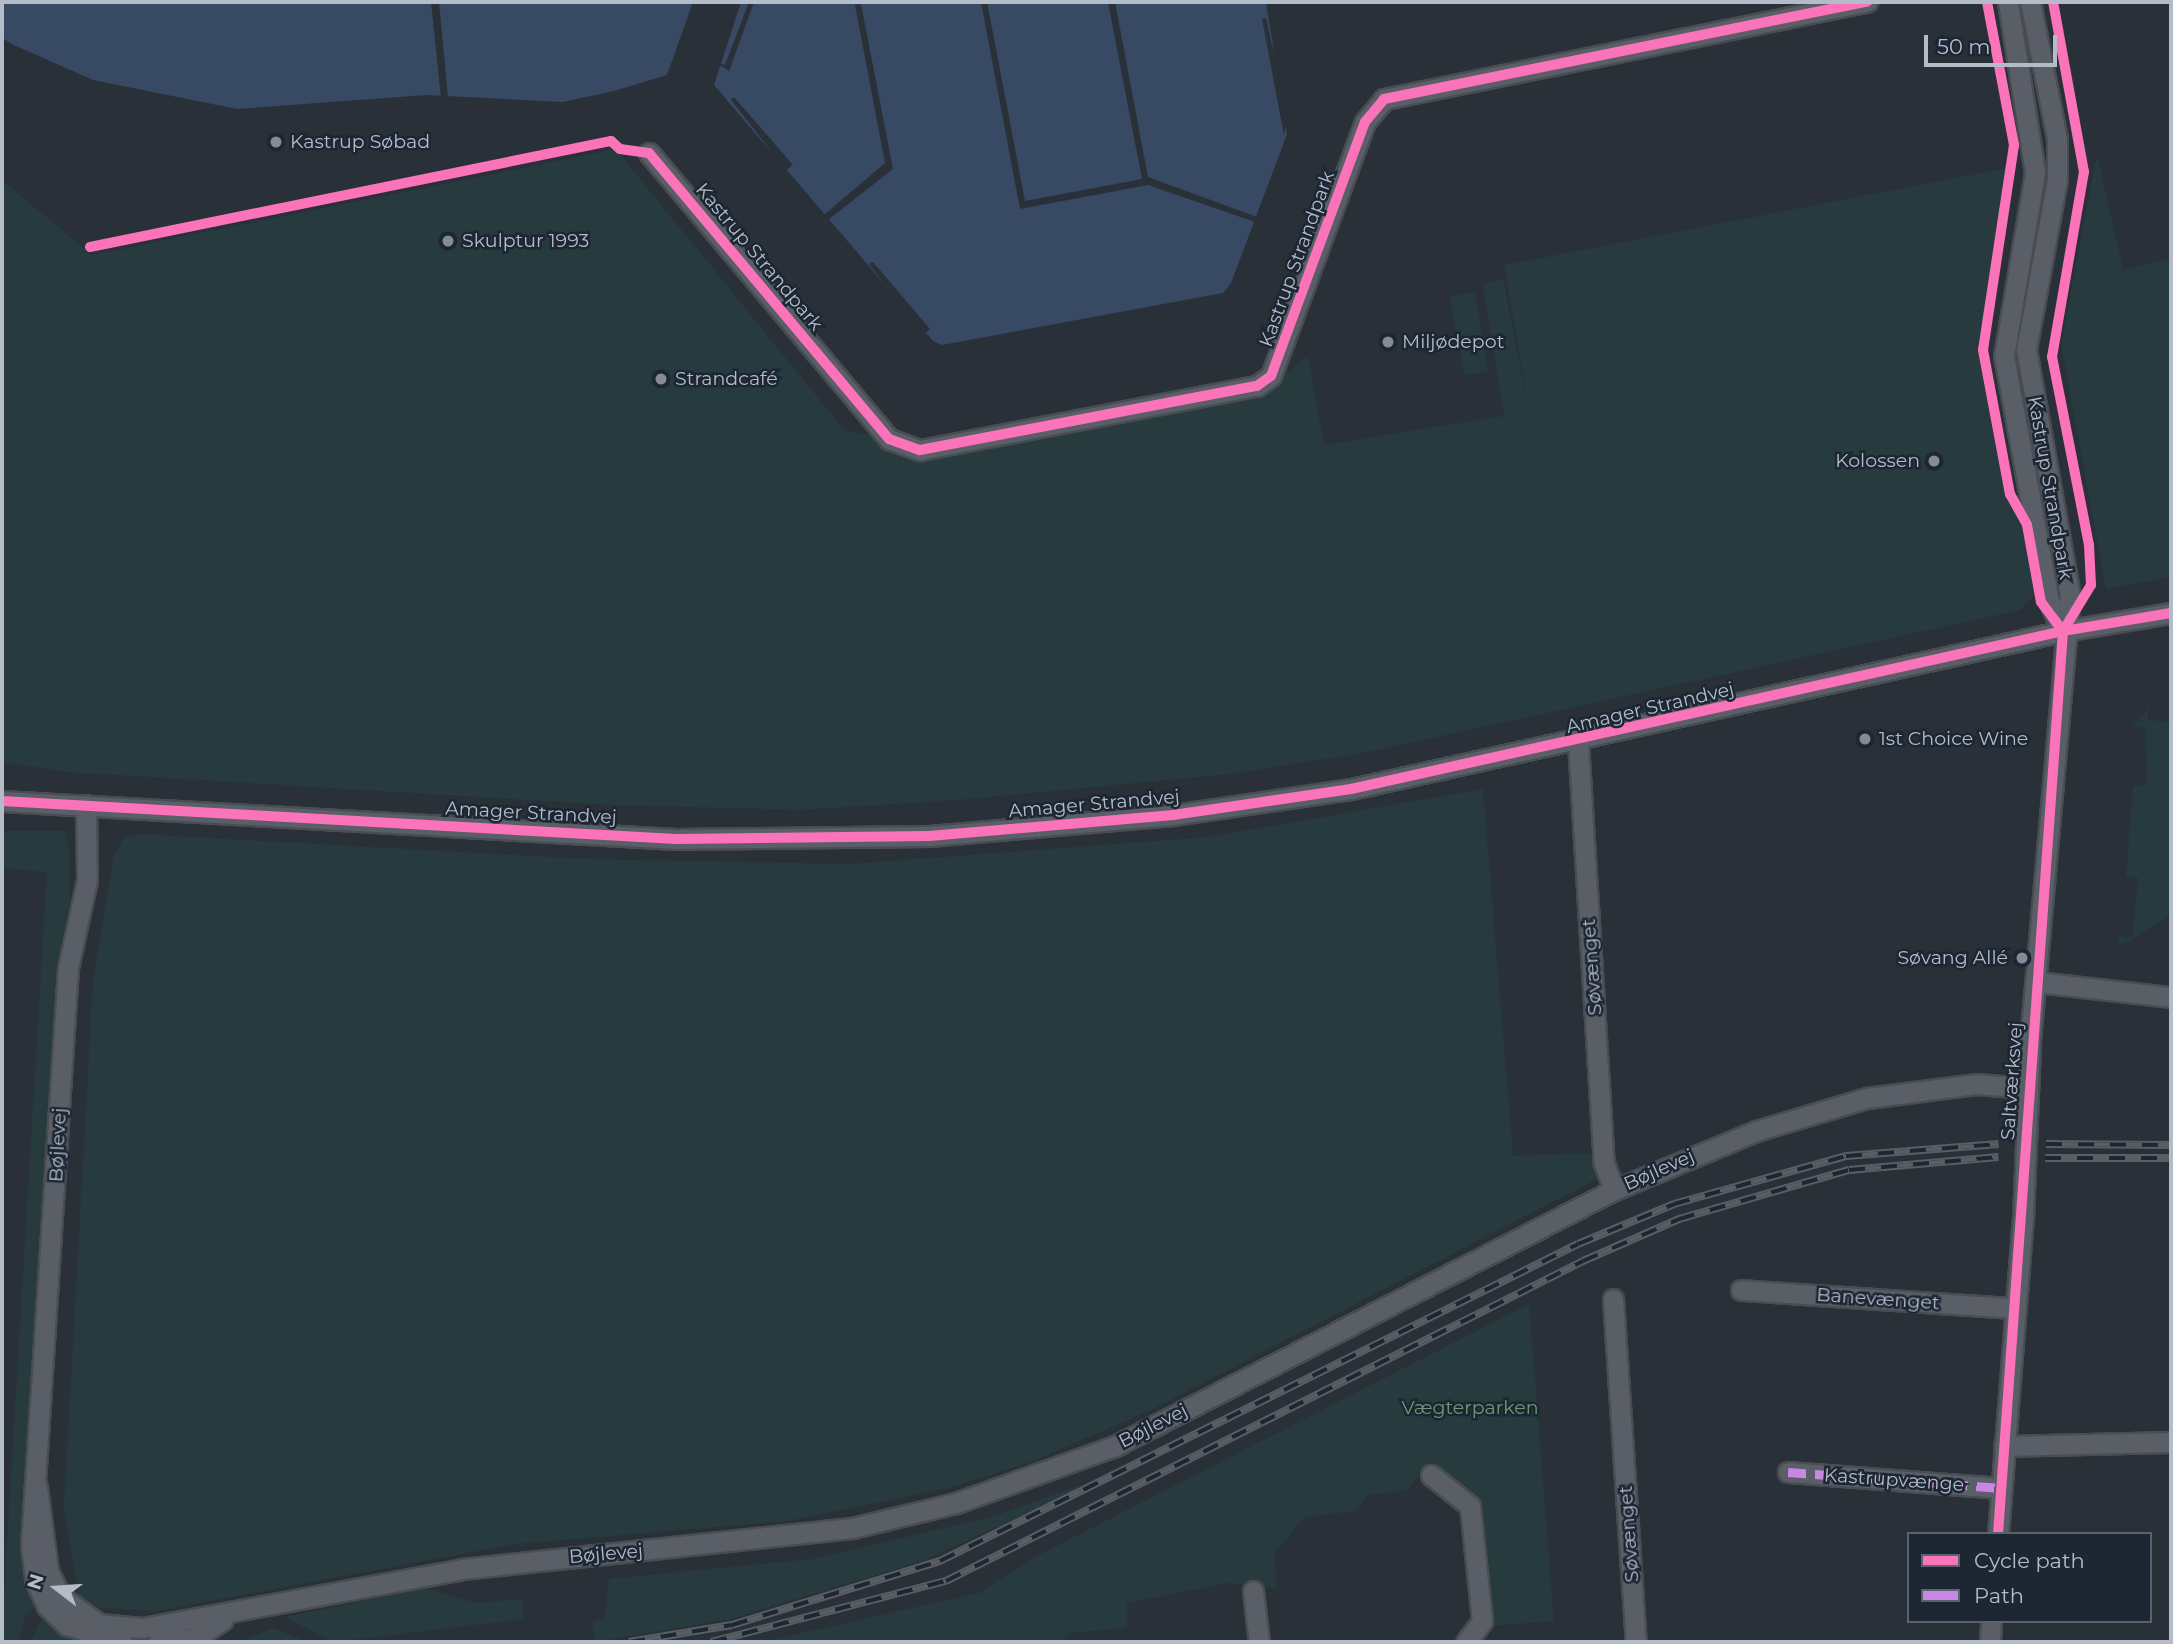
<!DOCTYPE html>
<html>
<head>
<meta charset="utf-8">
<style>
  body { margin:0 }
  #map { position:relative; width:2173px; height:1644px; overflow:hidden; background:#2a3038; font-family:Montserrat,sans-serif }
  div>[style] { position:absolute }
  .green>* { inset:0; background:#273a3e }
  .water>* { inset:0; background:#384963 }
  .pier>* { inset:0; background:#2a3038 }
  .roads { filter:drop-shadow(2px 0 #484c53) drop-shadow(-2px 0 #484c53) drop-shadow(0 2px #484c53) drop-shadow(0 -2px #484c53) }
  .minor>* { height:19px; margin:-9.5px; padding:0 9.5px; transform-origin:9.5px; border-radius:9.5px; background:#5a5e66 }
  .rail>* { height:8px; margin-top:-4px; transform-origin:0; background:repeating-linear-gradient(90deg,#1d2633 0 16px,#595d64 0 32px); box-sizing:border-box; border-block:2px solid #595d64 }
  .quiet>* { height:9px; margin-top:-4.5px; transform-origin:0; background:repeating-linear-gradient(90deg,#c787e3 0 18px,transparent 0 27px) }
  .cycleway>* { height:10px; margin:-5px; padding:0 5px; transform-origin:5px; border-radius:5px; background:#fb73b8 }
  .dots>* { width:19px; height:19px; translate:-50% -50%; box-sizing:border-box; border:4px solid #1d2633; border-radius:50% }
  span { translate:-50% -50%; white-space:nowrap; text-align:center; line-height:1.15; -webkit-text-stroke:5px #1d2633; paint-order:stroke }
  .poi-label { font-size:19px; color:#b4bcc9 }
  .left { translate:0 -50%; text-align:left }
  .right { translate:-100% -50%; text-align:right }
  .street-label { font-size:19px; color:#b4bcc9 }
  .park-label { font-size:19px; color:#6b9a76 }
  .frame { position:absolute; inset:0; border:4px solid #b4bcc9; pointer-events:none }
  .legend { position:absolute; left:1907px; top:1532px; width:245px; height:91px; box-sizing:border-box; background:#1d2633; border:2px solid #59626f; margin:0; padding:9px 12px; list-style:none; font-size:21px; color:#b4bcc9 }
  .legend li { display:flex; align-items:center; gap:14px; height:35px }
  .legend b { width:35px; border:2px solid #59626f }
  .north { position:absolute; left:21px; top:1553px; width:70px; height:70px; -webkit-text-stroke:5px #1d2633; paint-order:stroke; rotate:287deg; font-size:19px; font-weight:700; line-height:28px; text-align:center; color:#b4bcc9 }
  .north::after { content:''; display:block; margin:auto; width:24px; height:32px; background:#b4bcc9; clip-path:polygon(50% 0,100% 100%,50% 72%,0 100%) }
  .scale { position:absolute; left:1924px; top:35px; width:133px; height:32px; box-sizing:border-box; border:4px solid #b4bcc9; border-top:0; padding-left:9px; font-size:21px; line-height:24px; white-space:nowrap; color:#b4bcc9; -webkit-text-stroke:5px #1d2633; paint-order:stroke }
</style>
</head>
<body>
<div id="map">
  <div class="green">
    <i style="clip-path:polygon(616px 149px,845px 431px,911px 441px,1258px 396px,1308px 356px,1324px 445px,1504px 416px,1483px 284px,1503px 279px,1529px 412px,1504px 265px,2008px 168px,1980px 357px,2006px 498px,2025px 532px,2034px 595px,2020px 610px,1363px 753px,1230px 774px,957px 800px,800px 810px,610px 805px,68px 772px,2px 762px,2px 180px,92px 255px)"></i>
    <i style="clip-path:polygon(2097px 155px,2123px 270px,2171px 258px,2171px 577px,2106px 589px,2061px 344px)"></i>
    <i style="clip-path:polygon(1475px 292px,1488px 372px,1464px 375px,1450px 296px)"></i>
    <i style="clip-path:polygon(2149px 708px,2148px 720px,2171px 722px,2171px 915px,2119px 947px,2119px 936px,2132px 937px,2138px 878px,2126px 876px,2133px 786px,2147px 785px,2145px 727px,2132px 727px)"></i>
    <i style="clip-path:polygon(1483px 789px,1513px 1156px,1593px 1153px,1601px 1177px,1149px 1411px,1028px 1463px,948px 1488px,788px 1521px,515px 1544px,157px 1611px,102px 1608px,79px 1596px,64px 1506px,93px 981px,113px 859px,123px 839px,138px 834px,587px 859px,849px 864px,1209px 837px)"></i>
    <i style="clip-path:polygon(2px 831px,65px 831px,70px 853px,70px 899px,57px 965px,25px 1514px,37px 1605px,26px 1615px,18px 1642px,2px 1642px,2px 1626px,47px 872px,2px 868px)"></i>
    <i style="clip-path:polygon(1529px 1304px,1554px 1621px,1494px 1626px,1479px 1504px,1431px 1462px,1407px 1490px,1367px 1495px,1356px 1511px,1304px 1517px,1274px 1554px,1277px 1588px,1227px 1583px,1127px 1603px,1127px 1628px,1069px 1633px,1062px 1642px,762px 1642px,979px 1593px,1037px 1556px)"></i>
    <i style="clip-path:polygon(1080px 1485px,1076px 1492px,919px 1562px,730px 1619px,595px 1642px,592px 1622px,605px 1617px,609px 1579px,813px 1559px,995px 1516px)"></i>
    <i style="clip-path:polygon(425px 1588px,476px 1603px,522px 1599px,524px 1619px,333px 1642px,285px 1617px)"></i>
    <i style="clip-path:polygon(45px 1613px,91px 1642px,30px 1642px)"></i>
    <i style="clip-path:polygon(273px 1628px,308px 1642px,237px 1642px,251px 1637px)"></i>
  </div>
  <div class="water">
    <i style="clip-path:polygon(2px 2px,693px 2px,667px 75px,614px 91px,563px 102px,426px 95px,237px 109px,93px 80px,14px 45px,2px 38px)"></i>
    <i style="clip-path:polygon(741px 2px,1266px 2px,1287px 134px,1231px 283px,1223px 293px,942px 345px,933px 341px,714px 85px)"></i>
  </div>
  <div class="pier">
    <i style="clip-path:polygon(431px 2px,439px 2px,448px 98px,441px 98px)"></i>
    <i style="clip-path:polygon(737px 2px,719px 63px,725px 65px,749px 2px,754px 2px,729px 71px,715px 62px)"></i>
    <i style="clip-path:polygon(981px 2px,987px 2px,1025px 201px,1142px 179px,1108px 2px,1115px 2px,1148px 177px,1257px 217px,1255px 222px,1148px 185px,1020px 209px)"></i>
    <i style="clip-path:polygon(861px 4px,893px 169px,828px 220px,824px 215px,885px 163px,855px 5px)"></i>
    <i style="clip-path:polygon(1266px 18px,1288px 115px,1284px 135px,1262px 19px)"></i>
    <i style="clip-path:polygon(734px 97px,793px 165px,786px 170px,731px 100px)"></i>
    <i style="clip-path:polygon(873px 262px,930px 329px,924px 335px,869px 264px)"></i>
  </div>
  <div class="roads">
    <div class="minor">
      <i style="left:2008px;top:2px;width:173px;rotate:81deg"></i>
      <i style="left:2035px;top:173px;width:186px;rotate:99.6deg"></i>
      <i style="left:2004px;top:356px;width:249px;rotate:79.6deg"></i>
      <i style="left:2049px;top:601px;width:33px;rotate:65deg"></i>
      <i style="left:649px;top:153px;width:373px;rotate:50deg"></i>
      <i style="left:889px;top:439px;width:33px;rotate:20deg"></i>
      <i style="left:920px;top:450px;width:343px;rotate:-10.8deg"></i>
      <i style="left:1257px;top:386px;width:17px;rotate:-36deg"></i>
      <i style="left:1271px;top:376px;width:271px;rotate:-69.7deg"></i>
      <i style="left:1365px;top:122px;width:30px;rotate:-50deg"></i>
      <i style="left:1384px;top:99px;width:493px;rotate:-11.4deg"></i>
      <i style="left:1578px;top:742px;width:422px;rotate:86.5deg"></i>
      <i style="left:1604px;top:1163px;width:29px;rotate:70deg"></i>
      <i style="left:2px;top:801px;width:675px;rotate:3.23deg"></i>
      <i style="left:676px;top:839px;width:253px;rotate:-0.7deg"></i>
      <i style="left:929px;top:836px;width:245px;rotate:-4.9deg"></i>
      <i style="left:1173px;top:815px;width:180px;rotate:-8.3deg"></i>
      <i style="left:1351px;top:789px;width:729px;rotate:-12.51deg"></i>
      <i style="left:2063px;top:631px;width:109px;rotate:-9.5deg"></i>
      <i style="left:86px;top:805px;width:75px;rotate:89.2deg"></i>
      <i style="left:87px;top:880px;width:90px;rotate:102.2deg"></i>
      <i style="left:68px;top:968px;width:578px;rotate:93.67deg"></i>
      <i style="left:31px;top:1545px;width:35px;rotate:83deg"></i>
      <i style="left:35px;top:1580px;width:29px;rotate:65deg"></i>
      <i style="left:47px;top:1606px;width:28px;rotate:44deg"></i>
      <i style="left:67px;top:1625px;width:58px;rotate:17.2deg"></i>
      <i style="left:2037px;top:982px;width:135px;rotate:6.4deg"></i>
      <i style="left:1741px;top:1290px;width:275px;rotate:3.8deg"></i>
      <i style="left:1613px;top:1299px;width:344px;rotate:86.2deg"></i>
      <i style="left:2004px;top:1446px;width:167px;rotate:-1.4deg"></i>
      <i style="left:1788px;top:1472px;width:214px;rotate:4.3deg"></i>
      <i style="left:1431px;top:1475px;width:50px;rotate:38.5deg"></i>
      <i style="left:1470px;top:1506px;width:116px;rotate:84deg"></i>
      <i style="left:1482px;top:1621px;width:26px;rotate:127deg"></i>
      <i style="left:37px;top:1487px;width:85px;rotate:82.5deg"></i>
      <i style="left:48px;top:1571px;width:28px;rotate:64deg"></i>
      <i style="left:60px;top:1596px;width:48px;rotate:35.7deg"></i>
      <i style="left:99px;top:1624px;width:43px;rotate:5.3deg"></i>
      <i style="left:142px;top:1628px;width:325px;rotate:-10.4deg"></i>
      <i style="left:462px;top:1569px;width:392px;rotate:-6deg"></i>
      <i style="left:852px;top:1528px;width:107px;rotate:-13.5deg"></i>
      <i style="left:956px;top:1503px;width:169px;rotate:-19.7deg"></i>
      <i style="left:1115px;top:1446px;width:561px;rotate:-27.16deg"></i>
      <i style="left:1614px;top:1190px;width:154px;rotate:-22.6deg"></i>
      <i style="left:1756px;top:1131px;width:116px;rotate:-16.6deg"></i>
      <i style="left:1867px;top:1098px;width:110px;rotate:-7.3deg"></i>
      <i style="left:1976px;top:1084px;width:51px;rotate:4.5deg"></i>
      <i style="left:1998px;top:1534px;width:316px;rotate:-85.5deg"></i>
      <i style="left:2023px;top:1219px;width:178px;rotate:-87.7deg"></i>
      <i style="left:2030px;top:1041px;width:447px;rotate:-84.9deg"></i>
      <i style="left:2070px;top:596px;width:250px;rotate:-100.1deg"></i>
      <i style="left:2026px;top:350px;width:174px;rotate:-79.7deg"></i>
      <i style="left:2057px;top:179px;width:40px;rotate:-90deg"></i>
      <i style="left:2057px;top:139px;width:140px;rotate:-101.1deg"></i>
      <i style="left:1253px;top:1591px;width:51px;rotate:83.3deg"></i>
      <i style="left:158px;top:1642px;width:37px;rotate:-6deg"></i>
      <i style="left:195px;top:1638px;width:33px;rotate:-33deg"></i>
      <i style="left:1990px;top:1642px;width:21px;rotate:-87deg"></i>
    </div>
  </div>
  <div class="rail">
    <i style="left:2046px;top:1144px;width:125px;rotate:0.5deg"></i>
    <i style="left:2045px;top:1158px;width:126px"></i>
    <i style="left:629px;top:1642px;width:104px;rotate:-9.4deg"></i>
    <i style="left:732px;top:1625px;width:218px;rotate:-17.1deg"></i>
    <i style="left:940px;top:1561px;width:712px;rotate:-26.42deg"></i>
    <i style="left:1578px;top:1244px;width:104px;rotate:-22.6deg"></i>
    <i style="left:1674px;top:1204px;width:179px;rotate:-15.6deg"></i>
    <i style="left:1846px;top:1156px;width:153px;rotate:-4.5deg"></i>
    <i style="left:711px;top:1642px;width:243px;rotate:-14.6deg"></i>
    <i style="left:946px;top:1581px;width:713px;rotate:-26.67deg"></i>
    <i style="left:1583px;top:1261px;width:105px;rotate:-23.6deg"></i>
    <i style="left:1679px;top:1219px;width:177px;rotate:-16.1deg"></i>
    <i style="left:1849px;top:1170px;width:150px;rotate:-5deg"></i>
  </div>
  <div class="quiet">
    <i style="left:1788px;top:1472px;width:214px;rotate:4.3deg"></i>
  </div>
  <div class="cycleway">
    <i style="left:1987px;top:2px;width:146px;rotate:79.3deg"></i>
    <i style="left:2014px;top:145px;width:207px;rotate:98.6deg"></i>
    <i style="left:1983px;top:350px;width:147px;rotate:79.4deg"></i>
    <i style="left:2010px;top:494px;width:35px;rotate:61deg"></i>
    <i style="left:2027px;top:525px;width:78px;rotate:79.7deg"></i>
    <i style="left:2041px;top:602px;width:36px;rotate:53deg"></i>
    <i style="left:90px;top:247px;width:532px;rotate:-11.5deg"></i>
    <i style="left:611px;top:141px;width:12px;rotate:42deg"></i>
    <i style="left:620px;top:149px;width:29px;rotate:8deg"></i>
    <i style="left:649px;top:153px;width:373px;rotate:50deg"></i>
    <i style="left:889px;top:439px;width:33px;rotate:20deg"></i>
    <i style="left:920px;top:450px;width:343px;rotate:-10.8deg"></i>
    <i style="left:1257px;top:386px;width:17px;rotate:-36deg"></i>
    <i style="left:1271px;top:376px;width:271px;rotate:-69.7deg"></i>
    <i style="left:1365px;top:122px;width:30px;rotate:-50deg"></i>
    <i style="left:1384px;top:99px;width:493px;rotate:-11.4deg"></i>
    <i style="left:2px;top:801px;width:675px;rotate:3.23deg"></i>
    <i style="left:676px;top:839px;width:253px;rotate:-0.7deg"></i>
    <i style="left:929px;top:836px;width:245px;rotate:-4.9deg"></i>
    <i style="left:1173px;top:815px;width:180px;rotate:-8.3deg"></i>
    <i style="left:1351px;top:789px;width:729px;rotate:-12.51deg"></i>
    <i style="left:2063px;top:631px;width:109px;rotate:-9.5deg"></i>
    <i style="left:1998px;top:1534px;width:905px;rotate:-85.88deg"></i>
    <i style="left:2063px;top:631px;width:54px;rotate:-58.7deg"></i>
    <i style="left:2091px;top:585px;width:40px;rotate:-92.9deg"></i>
    <i style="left:2089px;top:545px;width:192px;rotate:-101.1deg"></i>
    <i style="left:2052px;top:357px;width:188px;rotate:-80.2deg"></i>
    <i style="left:2084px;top:172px;width:173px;rotate:-100.3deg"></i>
  </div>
  <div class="dots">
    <i style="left:276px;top:142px;background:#848b96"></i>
    <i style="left:448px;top:241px;background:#848b96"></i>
    <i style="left:1388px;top:342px;background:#848b96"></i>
    <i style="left:661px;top:379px;background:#848b96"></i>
    <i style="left:1934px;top:461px;background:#848b96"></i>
    <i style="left:1865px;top:739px;background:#848b96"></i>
    <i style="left:2022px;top:958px;background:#848b96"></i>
  </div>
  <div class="poi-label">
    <span class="left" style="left:290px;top:142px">Kastrup Søbad</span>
    <span class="left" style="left:462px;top:241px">Skulptur 1993</span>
    <span class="left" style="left:1402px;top:342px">Miljødepot</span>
    <span class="left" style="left:675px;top:379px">Strandcafé</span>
    <span class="right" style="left:1920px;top:461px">Kolossen</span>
    <span class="left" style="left:1879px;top:739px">1st Choice Wine</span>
    <span class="right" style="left:2008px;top:958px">Søvang Allé</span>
  </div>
  <div class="street-label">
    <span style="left:759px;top:257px;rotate:50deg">Kastrup Strandpark</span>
    <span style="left:1297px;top:259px;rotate:-70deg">Kastrup Strandpark</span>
    <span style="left:2050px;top:488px;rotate:80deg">Kastrup Strandpark</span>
    <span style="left:1650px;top:708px;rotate:-13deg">Amager Strandvej</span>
    <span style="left:1094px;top:804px;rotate:-5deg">Amager Strandvej</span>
    <span style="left:531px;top:813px;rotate:3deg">Amager Strandvej</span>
    <span style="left:1592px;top:967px;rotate:-94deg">Søvænget</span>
    <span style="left:2012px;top:1081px;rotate:-86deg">Saltværksvej</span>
    <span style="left:58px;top:1145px;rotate:-87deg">Bøjlevej</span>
    <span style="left:1659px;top:1170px;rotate:-24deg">Bøjlevej</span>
    <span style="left:1878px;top:1299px;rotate:4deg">Banevænget</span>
    <span style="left:1153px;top:1426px;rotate:-27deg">Bøjlevej</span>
    <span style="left:1894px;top:1480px;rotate:4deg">Kastrupvænge</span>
    <span style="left:1629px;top:1534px;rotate:-94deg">Søvænget</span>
    <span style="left:606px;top:1554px;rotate:-5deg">Bøjlevej</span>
  </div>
  <div class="park-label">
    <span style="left:1470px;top:1408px">Vægterparken</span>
  </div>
  <div class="frame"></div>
  <ul class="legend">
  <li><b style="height:9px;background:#fb73b8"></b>Cycle path</li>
  <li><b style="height:9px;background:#c787e3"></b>Path</li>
  </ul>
  <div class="north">N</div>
  <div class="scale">50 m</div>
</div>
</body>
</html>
